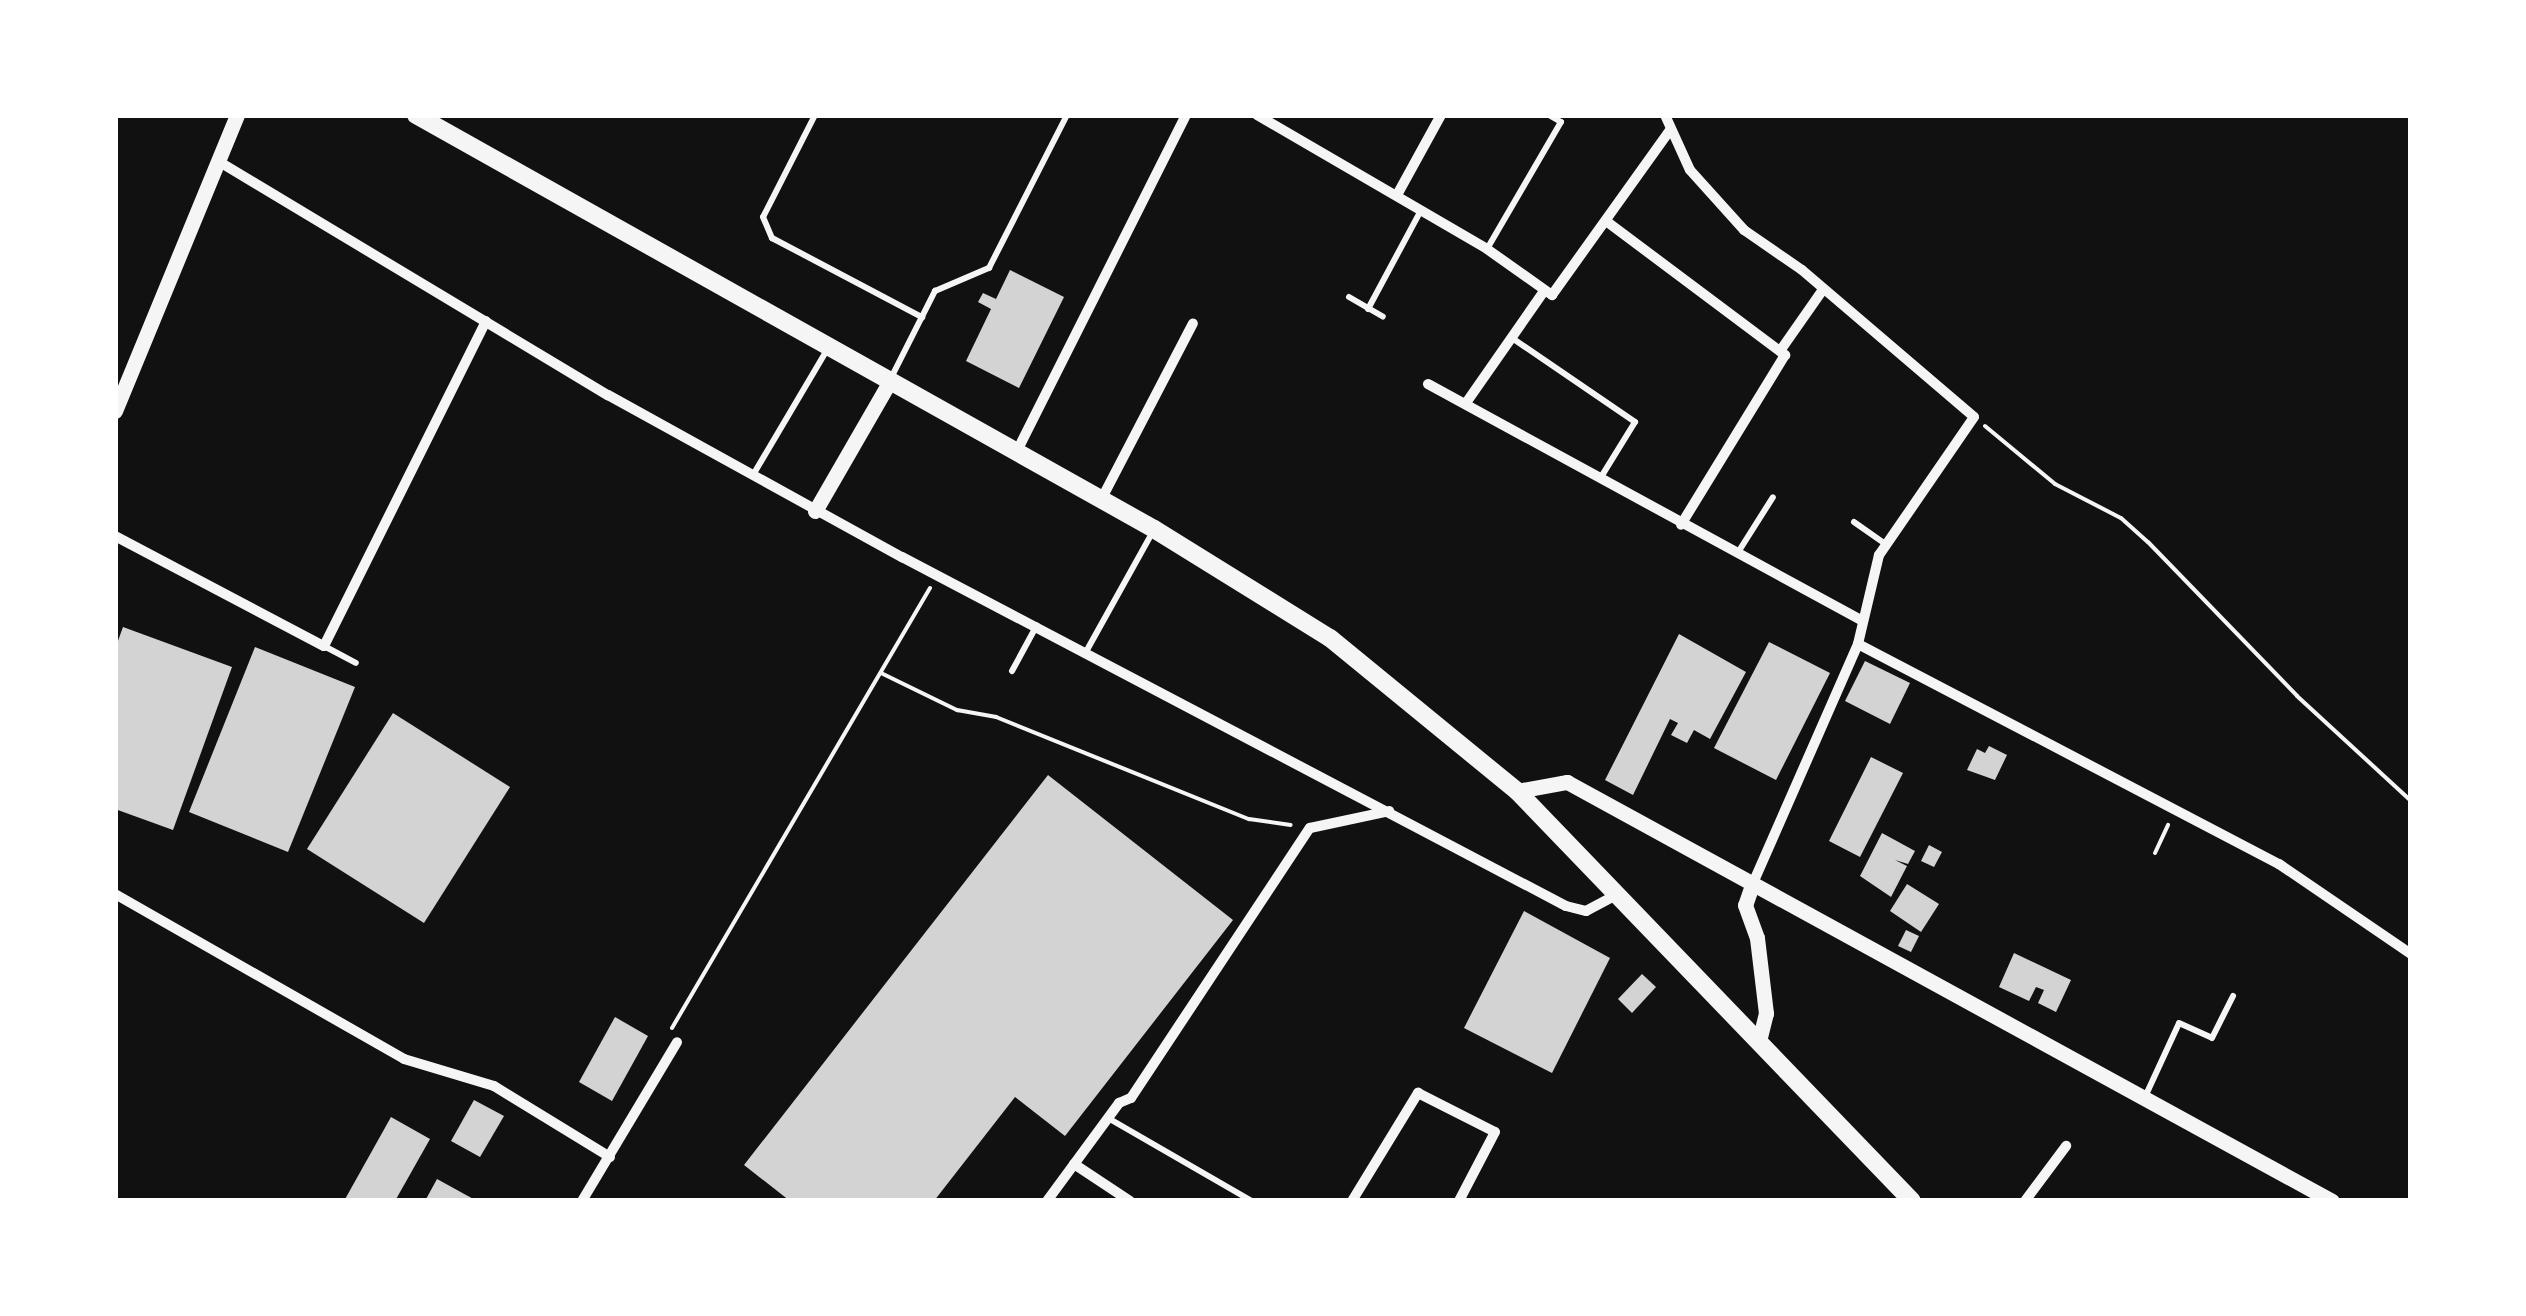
<!DOCTYPE html>
<html>
<head>
<meta charset="utf-8">
<style>
  body { margin:0 }
  #map { position:relative; width:2526px; height:1316px; overflow:hidden; background:#111; font-family:Mulish,sans-serif }
  div>[style] { position:absolute }
  .building>* { inset:0; background:#d3d3d3 }
  .path>* { height:4px; margin:-2px; padding:0 2px; transform-origin:2px; border-radius:2px; background:#f5f5f5 }
  .service>* { height:6px; margin:-3px; padding:0 3px; transform-origin:3px; border-radius:3px; background:#f5f5f5 }
  .minor>* { height:10px; margin:-5px; padding:0 5px; transform-origin:5px; border-radius:5px; background:#f5f5f5 }
  .tertiary>* { height:15px; margin:-7.5px; padding:0 7.5px; transform-origin:7.5px; border-radius:7.5px; background:#f5f5f5 }
  .secondary>* { height:18px; margin:-9px; padding:0 9px; transform-origin:9px; border-radius:9px; background:#f5f5f5 }
  span { translate:-50% -50%; white-space:nowrap; text-align:center; line-height:1.15; -webkit-text-stroke:8px #fff; paint-order:stroke }
  .frame { position:absolute; inset:0; border:118px solid #fff; pointer-events:none }
</style>
</head>
<body>
<div id="map">
  <div class="building">
    <i style="clip-path:polygon(1010px 270px,1064px 297px,1019px 388px,966px 361px,991px 309px,978px 302px,983px 293px,996px 299px)"></i>
    <i style="clip-path:polygon(123px 627px,232px 667px,173px 830px,115px 809px,115px 649px)"></i>
    <i style="clip-path:polygon(1679px 634px,1746px 672px,1710px 739px,1694px 730px,1687px 743px,1671px 735px,1678px 723px,1670px 719px,1633px 795px,1605px 780px)"></i>
    <i style="clip-path:polygon(1769px 642px,1830px 673px,1776px 780px,1714px 748px)"></i>
    <i style="clip-path:polygon(255px 647px,355px 687px,288px 852px,189px 812px)"></i>
    <i style="clip-path:polygon(1865px 661px,1910px 683px,1890px 724px,1845px 701px)"></i>
    <i style="clip-path:polygon(393px 713px,510px 787px,424px 923px,307px 849px)"></i>
    <i style="clip-path:polygon(1989px 746px,2007px 755px,1995px 780px,1967px 770px,1977px 749px,1985px 753px)"></i>
    <i style="clip-path:polygon(1871px 757px,1903px 773px,1860px 857px,1829px 841px)"></i>
    <i style="clip-path:polygon(1048px 775px,1233px 920px,1065px 1136px,1015px 1097px,934px 1201px,790px 1201px,744px 1165px)"></i>
    <i style="clip-path:polygon(1882px 833px,1915px 851px,1908px 864px,1895px 860px,1907px 866px,1891px 897px,1860px 876px)"></i>
    <i style="clip-path:polygon(1929px 845px,1942px 852px,1934px 867px,1921px 861px)"></i>
    <i style="clip-path:polygon(1907px 884px,1939px 904px,1921px 932px,1890px 911px)"></i>
    <i style="clip-path:polygon(1524px 911px,1610px 958px,1552px 1073px,1464px 1028px)"></i>
    <i style="clip-path:polygon(1906px 930px,1919px 936px,1911px 952px,1898px 946px)"></i>
    <i style="clip-path:polygon(2014px 953px,2071px 980px,2056px 1012px,2038px 1003px,2044px 990px,2036px 987px,2029px 1001px,1999px 987px)"></i>
    <i style="clip-path:polygon(1642px 974px,1656px 987px,1632px 1013px,1618px 999px)"></i>
    <i style="clip-path:polygon(615px 1017px,648px 1036px,612px 1101px,579px 1082px)"></i>
    <i style="clip-path:polygon(474px 1100px,504px 1116px,480px 1157px,451px 1141px)"></i>
    <i style="clip-path:polygon(391px 1117px,430px 1139px,395px 1201px,344px 1201px)"></i>
    <i style="clip-path:polygon(437px 1179px,477px 1201px,425px 1201px)"></i>
  </div>
  <div class="path">
    <i style="left:1985px;top:426px;width:91px;rotate:39.6deg"></i>
    <i style="left:2055px;top:484px;width:74px;rotate:27.3deg"></i>
    <i style="left:2121px;top:518px;width:36px;rotate:42deg"></i>
    <i style="left:2148px;top:542px;width:214px;rotate:45.9deg"></i>
    <i style="left:2297px;top:696px;width:155px;rotate:42.6deg"></i>
    <i style="left:881px;top:673px;width:85px;rotate:26deg"></i>
    <i style="left:957px;top:710px;width:40px;rotate:10deg"></i>
    <i style="left:996px;top:717px;width:273px;rotate:22deg"></i>
    <i style="left:1249px;top:819px;width:42px;rotate:8.1deg"></i>
    <i style="left:2155px;top:853px;width:31px;rotate:-65deg"></i>
    <i style="left:672px;top:1028px;width:510px;rotate:-59.61deg"></i>
  </div>
  <div class="service">
    <i style="left:815px;top:115px;width:114px;rotate:117deg"></i>
    <i style="left:763px;top:217px;width:23px;rotate:67deg"></i>
    <i style="left:772px;top:238px;width:170px;rotate:27.8deg"></i>
    <i style="left:1487px;top:249px;width:147px;rotate:-59.8deg"></i>
    <i style="left:1561px;top:122px;width:14px;rotate:-150deg"></i>
    <i style="left:1349px;top:297px;width:39px;rotate:30deg"></i>
    <i style="left:1368px;top:309px;width:112px;rotate:-61.8deg"></i>
    <i style="left:1512px;top:338px;width:149px;rotate:34.3deg"></i>
    <i style="left:1635px;top:422px;width:65px;rotate:121.7deg"></i>
    <i style="left:890px;top:380px;width:100px;rotate:-63.2deg"></i>
    <i style="left:935px;top:291px;width:59px;rotate:-23.1deg"></i>
    <i style="left:989px;top:268px;width:172px;rotate:-63deg"></i>
    <i style="left:753px;top:475px;width:147px;rotate:-59.4deg"></i>
    <i style="left:1854px;top:522px;width:39px;rotate:35deg"></i>
    <i style="left:1737px;top:554px;width:67px;rotate:-57.7deg"></i>
    <i style="left:324px;top:646px;width:36px;rotate:28deg"></i>
    <i style="left:1087px;top:650px;width:134px;rotate:-60.9deg"></i>
    <i style="left:1012px;top:671px;width:52px;rotate:-61.5deg"></i>
    <i style="left:2145px;top:1097px;width:81px;rotate:-65.3deg"></i>
    <i style="left:2179px;top:1023px;width:36px;rotate:24deg"></i>
    <i style="left:2212px;top:1038px;width:47px;rotate:-63.4deg"></i>
    <i style="left:1108px;top:1118px;width:166px;rotate:30deg"></i>
  </div>
  <div class="minor">
    <i style="left:1257px;top:115px;width:266px;rotate:30.2deg"></i>
    <i style="left:1487px;top:249px;width:80px;rotate:35.3deg"></i>
    <i style="left:1552px;top:295px;width:203px;rotate:-54.4deg"></i>
    <i style="left:1665px;top:115px;width:60px;rotate:65.6deg"></i>
    <i style="left:1690px;top:170px;width:81px;rotate:48deg"></i>
    <i style="left:1744px;top:230px;width:70px;rotate:34.6deg"></i>
    <i style="left:1802px;top:270px;width:226px;rotate:40.5deg"></i>
    <i style="left:1974px;top:417px;width:168px;rotate:124.5deg"></i>
    <i style="left:1879px;top:555px;width:91px;rotate:103.3deg"></i>
    <i style="left:1858px;top:644px;width:266px;rotate:113.7deg"></i>
    <i style="left:218px;top:161px;width:455px;rotate:31deg"></i>
    <i style="left:608px;top:395px;width:336px;rotate:28.9deg"></i>
    <i style="left:902px;top:557px;width:750px;rotate:27.73deg"></i>
    <i style="left:1566px;top:906px;width:21px;rotate:14deg"></i>
    <i style="left:1586px;top:911px;width:34px;rotate:-28deg"></i>
    <i style="left:1397px;top:195px;width:91px;rotate:-61.2deg"></i>
    <i style="left:1606px;top:221px;width:224px;rotate:36.8deg"></i>
    <i style="left:1785px;top:355px;width:199px;rotate:121.5deg"></i>
    <i style="left:1780px;top:351px;width:73px;rotate:-55deg"></i>
    <i style="left:1428px;top:384px;width:495px;rotate:28.6deg"></i>
    <i style="left:1466px;top:403px;width:136px;rotate:-55.1deg"></i>
    <i style="left:1016px;top:453px;width:378px;rotate:-63.3deg"></i>
    <i style="left:1101px;top:500px;width:199px;rotate:-62.5deg"></i>
    <i style="left:115px;top:536px;width:236px;rotate:27.8deg"></i>
    <i style="left:324px;top:646px;width:363px;rotate:-63.5deg"></i>
    <i style="left:1858px;top:644px;width:475px;rotate:27.6deg"></i>
    <i style="left:2279px;top:864px;width:160px;rotate:34.3deg"></i>
    <i style="left:115px;top:894px;width:333px;rotate:29.7deg"></i>
    <i style="left:404px;top:1059px;width:94px;rotate:16.7deg"></i>
    <i style="left:494px;top:1086px;width:136px;rotate:31.5deg"></i>
    <i style="left:1074px;top:1164px;width:67px;rotate:33.5deg"></i>
    <i style="left:582px;top:1201px;width:185px;rotate:-59.1deg"></i>
    <i style="left:1047px;top:1201px;width:122px;rotate:-53.7deg"></i>
    <i style="left:1119px;top:1103px;width:13px;rotate:-23deg"></i>
    <i style="left:1131px;top:1098px;width:324px;rotate:-56.5deg"></i>
    <i style="left:1310px;top:828px;width:81px;rotate:-12.1deg"></i>
    <i style="left:1352px;top:1201px;width:127px;rotate:-58.6deg"></i>
    <i style="left:1418px;top:1093px;width:86px;rotate:26.9deg"></i>
    <i style="left:1495px;top:1132px;width:78px;rotate:117.6deg"></i>
    <i style="left:2025px;top:1201px;width:69px;rotate:-53.3deg"></i>
  </div>
  <div class="tertiary">
    <i style="left:115px;top:411px;width:320px;rotate:-67.6deg"></i>
    <i style="left:815px;top:511px;width:150px;rotate:-60deg"></i>
    <i style="left:1517px;top:791px;width:51px;rotate:-10.2deg"></i>
    <i style="left:1567px;top:782px;width:872px;rotate:28.71deg"></i>
    <i style="left:1751px;top:888px;width:18px;rotate:109deg"></i>
    <i style="left:1745px;top:905px;width:35px;rotate:70deg"></i>
    <i style="left:1757px;top:938px;width:76px;rotate:83.2deg"></i>
    <i style="left:1766px;top:1013px;width:29px;rotate:104deg"></i>
  </div>
  <div class="secondary">
    <i style="left:416px;top:115px;width:846px;rotate:29.29deg"></i>
    <i style="left:1154px;top:529px;width:207px;rotate:31.8deg"></i>
    <i style="left:1330px;top:638px;width:242px;rotate:39.3deg"></i>
    <i style="left:1517px;top:791px;width:569px;rotate:46.07deg"></i>
  </div>
  <div class="frame"></div>
</div>
</body>
</html>
